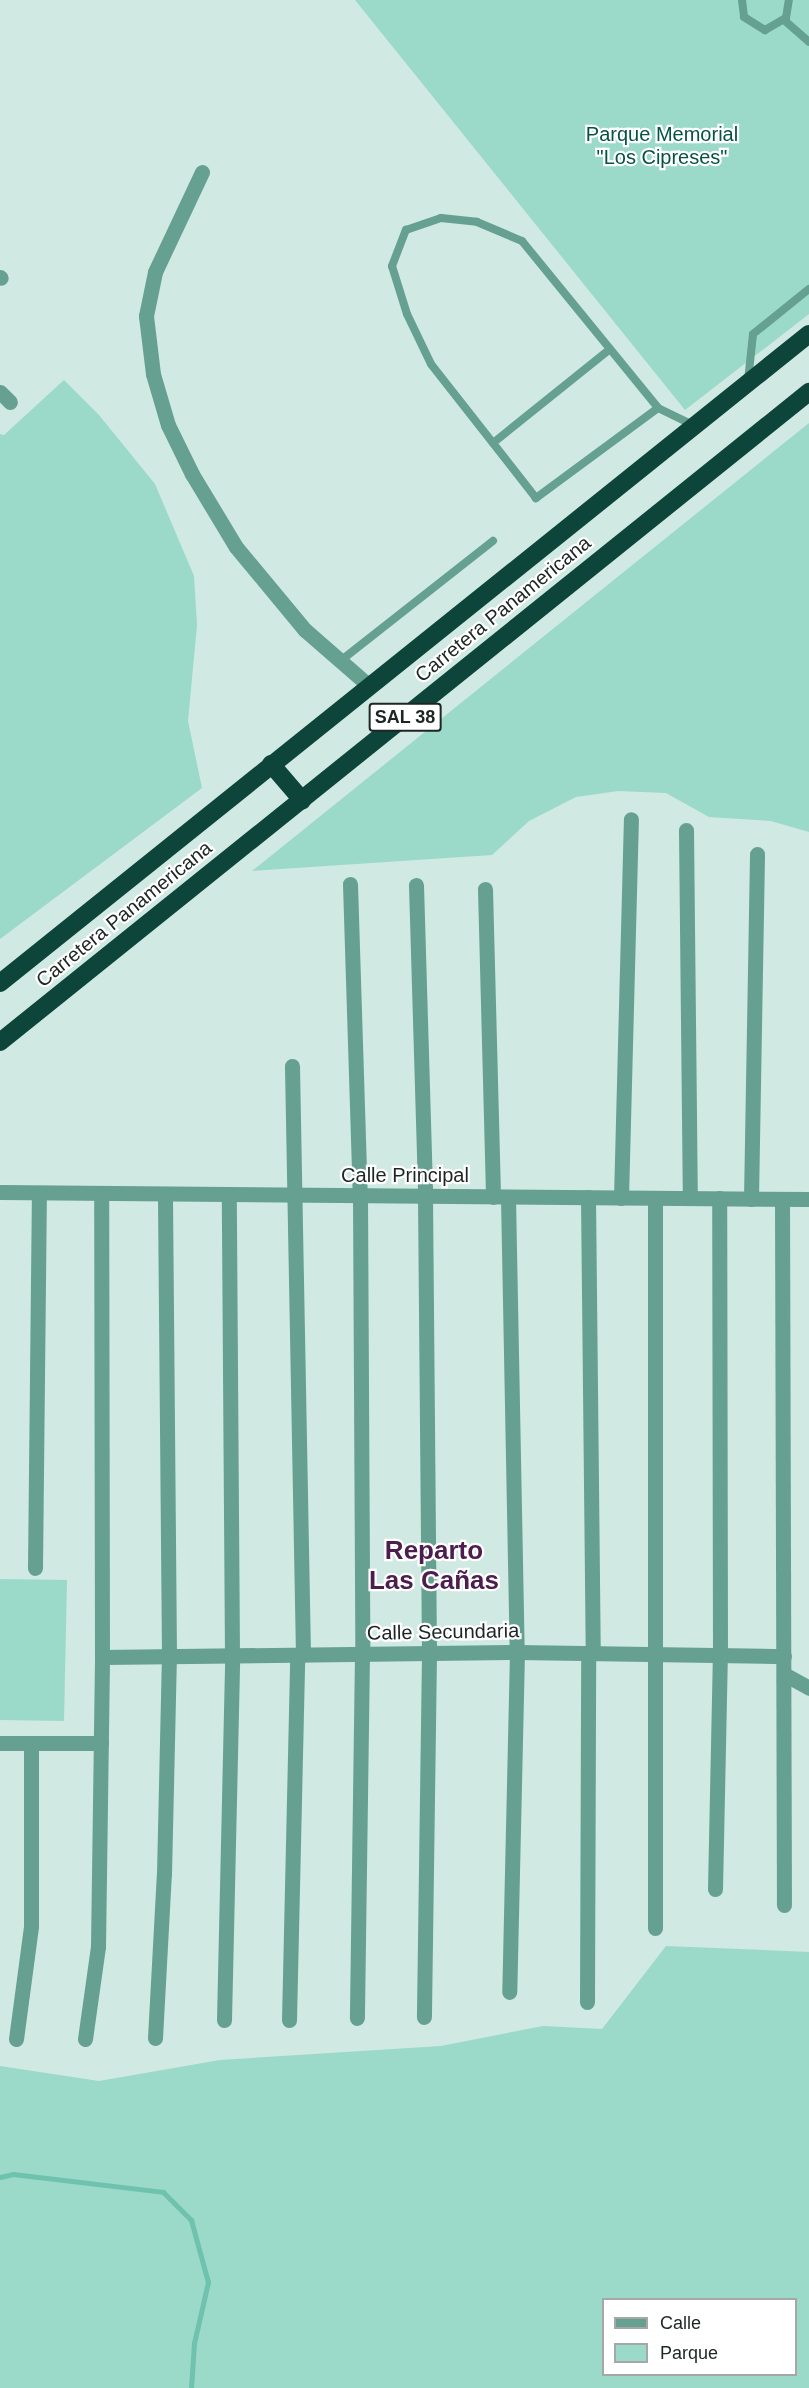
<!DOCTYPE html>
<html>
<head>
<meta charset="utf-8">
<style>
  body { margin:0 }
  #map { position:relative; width:809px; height:2388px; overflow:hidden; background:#d0e9e2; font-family:Arial,sans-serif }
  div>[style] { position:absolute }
  .green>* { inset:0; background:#9bd9c9 }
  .stream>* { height:5px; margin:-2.5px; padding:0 2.5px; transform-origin:2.5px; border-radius:2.5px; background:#6ec2ae }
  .lane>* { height:8px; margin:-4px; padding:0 4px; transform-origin:4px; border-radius:4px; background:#65a091 }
  .street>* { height:15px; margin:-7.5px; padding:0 7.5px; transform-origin:7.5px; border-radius:7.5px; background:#65a091 }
  .highway>* { height:18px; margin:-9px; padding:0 9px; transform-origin:9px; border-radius:9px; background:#0d453a }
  span { translate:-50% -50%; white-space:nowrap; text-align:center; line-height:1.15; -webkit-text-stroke:4.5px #fff; paint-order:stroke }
  .shield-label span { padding:2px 4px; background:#fff; border:2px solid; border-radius:4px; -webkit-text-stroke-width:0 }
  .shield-label { font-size:18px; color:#1d2624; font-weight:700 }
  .park-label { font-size:20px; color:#065244 }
  .street-label { font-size:20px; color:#1d2624 }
  .district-label { font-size:26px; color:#4c1d4e; font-weight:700 }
  .legend { position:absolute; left:602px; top:2298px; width:195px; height:78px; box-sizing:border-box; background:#fff; border:2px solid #a5a8a7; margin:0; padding:8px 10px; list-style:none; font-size:18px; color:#1d2624 }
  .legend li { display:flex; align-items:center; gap:12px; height:30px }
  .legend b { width:30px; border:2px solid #a5a8a7 }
</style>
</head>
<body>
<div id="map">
  <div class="green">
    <i style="clip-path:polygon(355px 0,809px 0,809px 314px,685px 410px)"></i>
    <i style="clip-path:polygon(64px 380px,99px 415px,155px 484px,194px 576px,197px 625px,188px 721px,202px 788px,0 939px,0 434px,4px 435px)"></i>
    <i style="clip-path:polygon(809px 423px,809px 832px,771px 821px,709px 817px,666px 793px,618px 791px,576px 797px,529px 821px,492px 855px,252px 871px)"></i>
    <i style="clip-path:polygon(0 1579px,67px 1580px,64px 1721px,0 1720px)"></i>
    <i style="clip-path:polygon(evenodd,666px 1946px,809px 1952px,809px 2388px,0 2388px,0 2066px,99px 2081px,220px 2060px,441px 2046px,543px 2026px,602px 2029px,666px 1946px,604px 2300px,796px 2300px,796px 2374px,604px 2374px,604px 2300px)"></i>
  </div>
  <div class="stream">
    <i style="left:0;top:2177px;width:13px;rotate:-13deg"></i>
    <i style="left:13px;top:2174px;width:151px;rotate:6.8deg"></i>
    <i style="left:163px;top:2192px;width:40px;rotate:45deg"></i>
    <i style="left:191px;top:2220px;width:64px;rotate:74.7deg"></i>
    <i style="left:208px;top:2282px;width:63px;rotate:102.9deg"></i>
    <i style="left:194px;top:2343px;width:45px;rotate:93.8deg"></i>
  </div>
  <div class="lane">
    <i style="left:742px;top:0;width:17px;rotate:83deg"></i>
    <i style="left:744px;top:17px;width:25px;rotate:32deg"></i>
    <i style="left:765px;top:30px;width:24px;rotate:-30deg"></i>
    <i style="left:786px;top:18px;width:18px;rotate:-81deg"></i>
    <i style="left:784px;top:20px;width:33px;rotate:41deg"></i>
    <i style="left:748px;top:381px;width:47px;rotate:-83.9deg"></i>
    <i style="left:753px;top:334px;width:72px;rotate:-38.8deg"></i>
    <i style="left:658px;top:408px;width:152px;rotate:143.6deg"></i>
    <i style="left:536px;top:498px;width:170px;rotate:-128.1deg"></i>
    <i style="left:431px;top:364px;width:55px;rotate:-115.6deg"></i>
    <i style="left:407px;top:314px;width:50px;rotate:-107.4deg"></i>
    <i style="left:392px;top:266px;width:39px;rotate:-69deg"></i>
    <i style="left:406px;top:230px;width:37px;rotate:-19deg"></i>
    <i style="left:441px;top:218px;width:36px;rotate:6deg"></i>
    <i style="left:477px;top:222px;width:49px;rotate:22.9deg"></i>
    <i style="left:522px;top:241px;width:215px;rotate:50.8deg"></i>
    <i style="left:658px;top:408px;width:41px;rotate:25.9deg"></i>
    <i style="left:493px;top:443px;width:150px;rotate:-38.8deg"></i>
    <i style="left:339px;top:662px;width:196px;rotate:-38.2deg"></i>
  </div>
  <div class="street">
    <i style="left:202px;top:172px;width:110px;rotate:115.2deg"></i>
    <i style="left:155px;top:272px;width:45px;rotate:101.6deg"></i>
    <i style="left:146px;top:316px;width:58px;rotate:83.1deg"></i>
    <i style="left:153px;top:374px;width:53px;rotate:73.6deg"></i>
    <i style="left:168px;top:425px;width:55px;rotate:63.9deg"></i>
    <i style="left:192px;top:474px;width:85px;rotate:58.9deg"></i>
    <i style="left:236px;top:547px;width:108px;rotate:50.3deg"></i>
    <i style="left:305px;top:630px;width:84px;rotate:41.1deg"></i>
    <i style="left:0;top:277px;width:1px;rotate:45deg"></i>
    <i style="left:0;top:392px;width:14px;rotate:45deg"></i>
    <i style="left:686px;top:830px;width:368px;rotate:89.4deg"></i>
    <i style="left:350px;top:884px;width:312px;rotate:88.2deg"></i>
    <i style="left:360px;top:1196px;width:458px;rotate:89.7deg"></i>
    <i style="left:362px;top:1654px;width:364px;rotate:90.8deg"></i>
    <i style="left:416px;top:885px;width:311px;rotate:88.3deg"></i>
    <i style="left:425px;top:1196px;width:458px;rotate:89.5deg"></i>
    <i style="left:429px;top:1654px;width:363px;rotate:90.8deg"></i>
    <i style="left:485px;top:889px;width:308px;rotate:88.5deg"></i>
    <i style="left:292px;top:1066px;width:589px;rotate:88.93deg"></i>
    <i style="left:0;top:1192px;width:809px;rotate:0.5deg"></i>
    <i style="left:508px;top:1197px;width:455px;rotate:88.9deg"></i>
    <i style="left:517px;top:1652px;width:340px;rotate:91.3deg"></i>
    <i style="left:588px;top:1197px;width:456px;rotate:89.4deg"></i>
    <i style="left:621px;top:1198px;width:379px;rotate:-88.5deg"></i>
    <i style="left:751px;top:1199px;width:345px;rotate:-89deg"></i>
    <i style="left:782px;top:1199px;width:706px;rotate:89.84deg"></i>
    <i style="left:35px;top:1568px;width:375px;rotate:-89.4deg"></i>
    <i style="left:102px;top:1657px;width:415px;rotate:-0.7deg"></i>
    <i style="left:517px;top:1652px;width:267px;rotate:0.9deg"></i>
    <i style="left:784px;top:1674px;width:29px;rotate:29deg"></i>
    <i style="left:0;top:1743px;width:101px"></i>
    <i style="left:715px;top:1889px;width:234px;rotate:-88.8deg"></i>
    <i style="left:720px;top:1655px;width:457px;rotate:-90.1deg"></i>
    <i style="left:655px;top:1928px;width:730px;rotate:-90deg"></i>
    <i style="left:587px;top:2002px;width:349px;rotate:-89.8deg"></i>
    <i style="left:224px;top:2020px;width:364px;rotate:-88.7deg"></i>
    <i style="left:232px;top:1656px;width:461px;rotate:-90.4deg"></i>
    <i style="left:289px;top:2020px;width:365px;rotate:-88.7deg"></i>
    <i style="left:155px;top:2038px;width:164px;rotate:-86.9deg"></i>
    <i style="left:164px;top:1874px;width:218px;rotate:-88.7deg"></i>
    <i style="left:169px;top:1656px;width:462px;rotate:-90.5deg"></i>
    <i style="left:16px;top:2039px;width:114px;rotate:-82.4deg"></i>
    <i style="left:31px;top:1926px;width:183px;rotate:-90deg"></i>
    <i style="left:85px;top:2039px;width:93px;rotate:-82deg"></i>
    <i style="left:98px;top:1947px;width:290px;rotate:-89.2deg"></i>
    <i style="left:102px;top:1657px;width:463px;rotate:-90.1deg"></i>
  </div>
  <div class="highway">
    <i style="left:271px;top:764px;width:48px;rotate:49.3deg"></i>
    <i style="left:0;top:983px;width:1037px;rotate:-38.74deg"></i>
    <i style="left:0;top:1042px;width:1038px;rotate:-38.78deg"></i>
  </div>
  <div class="shield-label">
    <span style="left:405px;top:717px">SAL 38</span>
  </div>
  <div class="park-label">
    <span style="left:662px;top:146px">Parque Memorial<br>"Los Cipreses"</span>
  </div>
  <div class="street-label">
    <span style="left:503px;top:609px;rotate:-39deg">Carretera Panamericana</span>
    <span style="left:124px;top:914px;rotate:-39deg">Carretera Panamericana</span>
    <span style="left:405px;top:1175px">Calle Principal</span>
    <span style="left:443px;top:1632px;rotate:-1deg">Calle Secundaria</span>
  </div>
  <div class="district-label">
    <span style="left:434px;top:1566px">Reparto<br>Las Cañas</span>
  </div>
  <ul class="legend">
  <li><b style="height:8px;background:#65a091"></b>Calle</li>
  <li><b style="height:16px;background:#9bd9c9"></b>Parque</li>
  </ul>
</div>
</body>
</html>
